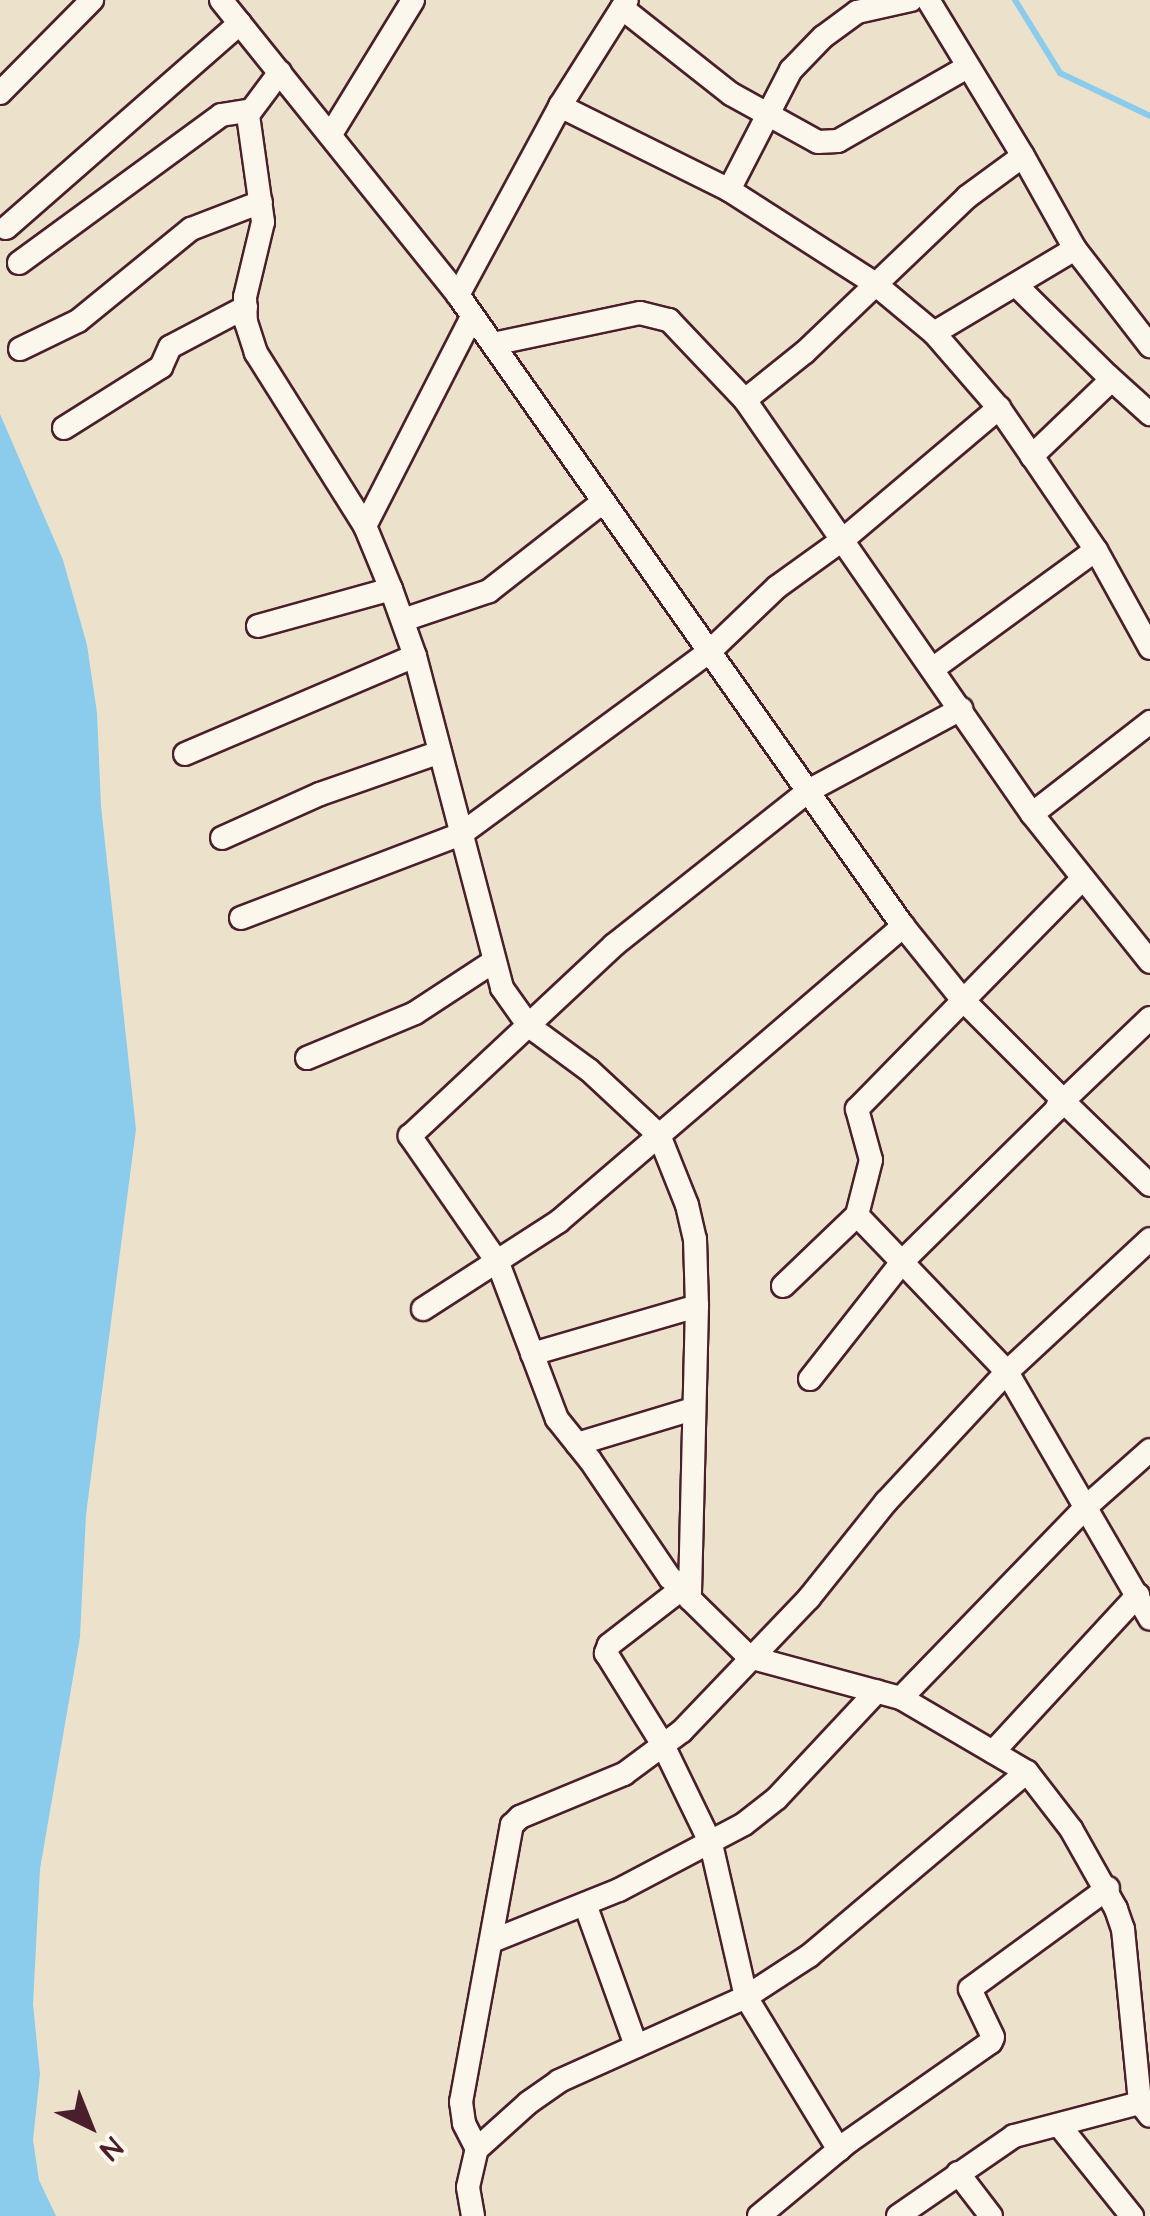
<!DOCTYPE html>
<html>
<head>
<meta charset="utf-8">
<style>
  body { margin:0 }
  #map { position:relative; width:1150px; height:2216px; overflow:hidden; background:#ece2cc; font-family:"Architects Daughter",sans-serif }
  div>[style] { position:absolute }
  .water>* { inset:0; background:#8bcbec }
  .stream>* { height:6px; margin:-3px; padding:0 3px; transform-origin:3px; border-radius:3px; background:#8bcbec }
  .roads { filter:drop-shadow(2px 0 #4a1f2b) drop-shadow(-2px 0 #4a1f2b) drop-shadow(0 2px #4a1f2b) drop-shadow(0 -2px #4a1f2b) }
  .minor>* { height:22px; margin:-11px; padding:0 11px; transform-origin:11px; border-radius:11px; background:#fbf7ec }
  span { translate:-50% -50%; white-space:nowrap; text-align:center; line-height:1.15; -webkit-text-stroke:9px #fbf7ec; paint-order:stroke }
  .north { position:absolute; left:40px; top:2076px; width:100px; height:100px; -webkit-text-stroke:8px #fbf7ec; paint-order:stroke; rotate:137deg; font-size:28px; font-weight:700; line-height:40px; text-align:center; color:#4a1f2b }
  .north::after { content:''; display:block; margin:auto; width:35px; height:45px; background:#4a1f2b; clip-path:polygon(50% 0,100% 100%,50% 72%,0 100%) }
</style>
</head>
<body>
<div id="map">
  <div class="water">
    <i style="clip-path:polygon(0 414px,63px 560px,87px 645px,97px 713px,101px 806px,136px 1129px,86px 1515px,80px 1637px,40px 1869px,33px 2004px,40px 2074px,33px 2140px,39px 2180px,56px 2216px,0 2216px)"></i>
  </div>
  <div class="stream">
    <i style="left:1015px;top:0;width:86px;rotate:58.3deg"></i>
    <i style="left:1060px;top:73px;width:100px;rotate:25.5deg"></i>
  </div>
  <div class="roads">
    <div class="minor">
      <i style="left:221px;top:0;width:378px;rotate:51.2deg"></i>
      <i style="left:458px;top:295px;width:772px;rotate:54.81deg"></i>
      <i style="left:903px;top:926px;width:92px;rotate:51.1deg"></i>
      <i style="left:961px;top:998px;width:141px;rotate:45deg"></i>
      <i style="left:1061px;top:1098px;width:13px;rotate:113deg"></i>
      <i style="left:1056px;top:1110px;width:216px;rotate:135.4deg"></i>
      <i style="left:902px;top:1262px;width:152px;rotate:46.3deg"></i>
      <i style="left:1007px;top:1372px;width:285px;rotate:59.9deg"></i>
      <i style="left:622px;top:8px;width:139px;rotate:38.3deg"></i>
      <i style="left:731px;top:94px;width:99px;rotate:28.9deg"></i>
      <i style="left:818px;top:142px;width:20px;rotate:-3deg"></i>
      <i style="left:838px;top:141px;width:149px;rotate:-29.8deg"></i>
      <i style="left:280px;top:72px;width:54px;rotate:126.7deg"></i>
      <i style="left:248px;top:115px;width:108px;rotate:82deg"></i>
      <i style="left:263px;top:222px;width:77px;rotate:103.5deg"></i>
      <i style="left:245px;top:297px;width:25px;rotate:88deg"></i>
      <i style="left:246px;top:322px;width:33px;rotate:72deg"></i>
      <i style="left:256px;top:353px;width:204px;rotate:57.8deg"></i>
      <i style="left:365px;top:526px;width:68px;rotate:67.6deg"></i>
      <i style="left:391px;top:589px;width:71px;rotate:70.3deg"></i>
      <i style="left:415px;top:656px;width:343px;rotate:75.3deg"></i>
      <i style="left:502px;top:988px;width:47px;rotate:54.6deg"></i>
      <i style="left:529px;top:1026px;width:74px;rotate:36.3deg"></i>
      <i style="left:589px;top:1070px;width:96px;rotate:42.9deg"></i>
      <i style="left:659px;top:1135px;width:75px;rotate:68.2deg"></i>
      <i style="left:687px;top:1205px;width:35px;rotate:77deg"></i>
      <i style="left:695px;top:1239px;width:67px;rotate:88.3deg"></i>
      <i style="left:697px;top:1306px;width:293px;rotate:91.4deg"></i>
      <i style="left:690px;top:1599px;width:83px;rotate:44.5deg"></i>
      <i style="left:749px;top:1657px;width:157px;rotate:15.1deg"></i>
      <i style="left:901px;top:1698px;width:146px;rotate:30.4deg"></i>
      <i style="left:1027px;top:1772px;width:72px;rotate:52.3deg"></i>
      <i style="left:1071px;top:1829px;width:92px;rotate:60.6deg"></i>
      <i style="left:1116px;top:1909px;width:21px;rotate:71deg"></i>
      <i style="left:1123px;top:1929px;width:175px;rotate:84.4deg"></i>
      <i style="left:1140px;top:2103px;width:16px;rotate:52deg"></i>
      <i style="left:0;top:93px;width:131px;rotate:-45.3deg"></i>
      <i style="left:560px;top:106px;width:125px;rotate:-57.7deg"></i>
      <i style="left:331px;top:134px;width:157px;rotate:-58.5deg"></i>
      <i style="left:1023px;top:156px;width:107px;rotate:60.8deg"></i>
      <i style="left:1075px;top:249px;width:123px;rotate:52.3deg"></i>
      <i style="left:729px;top:190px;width:135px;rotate:-62.7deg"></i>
      <i style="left:791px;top:70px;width:46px;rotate:-45.9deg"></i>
      <i style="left:823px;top:37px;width:42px;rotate:-36.3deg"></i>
      <i style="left:857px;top:12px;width:55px;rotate:-12.5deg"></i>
      <i style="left:6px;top:228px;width:311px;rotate:-41.2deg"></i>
      <i style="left:19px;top:263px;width:250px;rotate:-36.2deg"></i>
      <i style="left:221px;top:115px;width:30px;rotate:-9deg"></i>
      <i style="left:1016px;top:285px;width:129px;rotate:44.7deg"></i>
      <i style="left:1108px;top:376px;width:9px;rotate:103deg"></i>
      <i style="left:1106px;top:385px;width:103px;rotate:136.2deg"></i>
      <i style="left:458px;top:295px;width:215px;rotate:-61.6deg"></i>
      <i style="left:560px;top:106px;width:189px;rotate:26.4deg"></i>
      <i style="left:729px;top:190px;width:172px;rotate:32.7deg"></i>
      <i style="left:874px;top:283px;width:78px;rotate:39.8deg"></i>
      <i style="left:934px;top:333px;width:99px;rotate:49.1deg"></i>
      <i style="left:999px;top:408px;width:58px;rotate:55.5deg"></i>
      <i style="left:1032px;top:456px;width:114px;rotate:55.8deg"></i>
      <i style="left:1096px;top:550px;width:112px;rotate:61.1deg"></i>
      <i style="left:934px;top:333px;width:164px;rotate:-30.8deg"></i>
      <i style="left:493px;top:344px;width:150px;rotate:-11.9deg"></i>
      <i style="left:640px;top:313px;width:30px;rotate:14deg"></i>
      <i style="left:669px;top:320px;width:110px;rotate:46.5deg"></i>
      <i style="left:745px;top:400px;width:504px;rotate:55.27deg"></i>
      <i style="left:1032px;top:814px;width:189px;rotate:51.4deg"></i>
      <i style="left:20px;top:349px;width:64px;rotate:-25.8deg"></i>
      <i style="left:78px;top:321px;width:146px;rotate:-39.2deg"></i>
      <i style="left:191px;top:229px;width:75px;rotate:-21.1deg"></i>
      <i style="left:1108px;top:376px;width:57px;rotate:42.1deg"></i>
      <i style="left:745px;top:400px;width:77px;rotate:-38.7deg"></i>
      <i style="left:805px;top:352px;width:224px;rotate:-43.7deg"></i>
      <i style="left:967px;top:197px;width:69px;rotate:-36.2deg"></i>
      <i style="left:1023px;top:156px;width:183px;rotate:-121.3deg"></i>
      <i style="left:64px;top:428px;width:115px;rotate:-32.2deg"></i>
      <i style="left:161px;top:367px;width:22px;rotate:-66deg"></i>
      <i style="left:170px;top:347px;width:86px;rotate:-27.8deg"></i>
      <i style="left:365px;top:526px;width:235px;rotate:-62.9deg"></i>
      <i style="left:403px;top:620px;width:91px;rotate:-18.6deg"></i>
      <i style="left:489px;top:591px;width:145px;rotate:-38deg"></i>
      <i style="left:258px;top:626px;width:138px;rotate:-15.5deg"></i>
      <i style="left:934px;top:668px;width:200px;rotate:-36.1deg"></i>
      <i style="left:185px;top:754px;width:250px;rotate:-23.1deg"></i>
      <i style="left:1032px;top:814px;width:150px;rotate:-37.9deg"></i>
      <i style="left:222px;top:838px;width:107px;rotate:-24.2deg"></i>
      <i style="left:320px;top:794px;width:127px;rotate:-19.3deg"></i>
      <i style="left:241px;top:918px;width:235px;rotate:-20.9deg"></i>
      <i style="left:461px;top:834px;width:308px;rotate:-36.3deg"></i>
      <i style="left:709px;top:652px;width:94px;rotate:-43.7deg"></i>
      <i style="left:777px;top:587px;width:84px;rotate:-35.8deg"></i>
      <i style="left:845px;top:538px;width:202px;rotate:-40.2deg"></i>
      <i style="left:1150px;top:1018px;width:120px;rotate:136.3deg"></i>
      <i style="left:1063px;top:1101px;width:121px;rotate:44deg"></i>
      <i style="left:307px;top:1058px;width:117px;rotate:-22.6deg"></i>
      <i style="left:415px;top:1013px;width:93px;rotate:-33.2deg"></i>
      <i style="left:783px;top:1286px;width:103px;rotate:-43.8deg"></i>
      <i style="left:423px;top:1309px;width:161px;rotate:-32.8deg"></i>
      <i style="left:558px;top:1222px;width:455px;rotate:-40.6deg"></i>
      <i style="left:532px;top:1354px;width:172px;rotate:-16.2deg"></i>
      <i style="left:810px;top:1379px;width:149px;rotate:-51.8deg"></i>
      <i style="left:902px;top:1262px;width:65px;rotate:-133.8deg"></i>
      <i style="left:857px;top:1215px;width:57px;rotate:-75.7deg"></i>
      <i style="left:871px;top:1160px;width:53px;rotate:-105.4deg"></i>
      <i style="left:857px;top:1109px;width:320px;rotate:-45.6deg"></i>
      <i style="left:577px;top:1444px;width:121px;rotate:-16.8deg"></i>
      <i style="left:684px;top:1587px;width:95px;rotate:142.3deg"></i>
      <i style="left:609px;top:1645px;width:9px;rotate:111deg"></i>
      <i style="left:606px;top:1653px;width:108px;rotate:58.2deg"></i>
      <i style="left:663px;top:1745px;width:110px;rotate:64.1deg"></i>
      <i style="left:711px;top:1844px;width:157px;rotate:77.1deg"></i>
      <i style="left:746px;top:1997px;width:179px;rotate:58.7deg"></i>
      <i style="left:688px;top:1589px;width:21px;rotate:-149deg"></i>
      <i style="left:670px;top:1578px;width:143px;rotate:-124.1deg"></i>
      <i style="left:590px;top:1460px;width:53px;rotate:-128.8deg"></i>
      <i style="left:557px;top:1419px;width:167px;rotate:-110.7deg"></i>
      <i style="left:498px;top:1263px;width:155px;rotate:-124.7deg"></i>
      <i style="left:410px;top:1136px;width:279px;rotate:-43.1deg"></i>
      <i style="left:614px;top:945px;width:248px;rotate:-38.4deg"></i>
      <i style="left:808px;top:791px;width:174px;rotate:-28.2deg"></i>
      <i style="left:901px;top:1698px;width:267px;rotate:-45.9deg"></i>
      <i style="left:1087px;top:1506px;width:84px;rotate:-41.6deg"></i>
      <i style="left:993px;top:1752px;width:214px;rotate:-47.3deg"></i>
      <i style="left:585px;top:1904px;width:151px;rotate:70.2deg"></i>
      <i style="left:492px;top:1941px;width:137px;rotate:-21.9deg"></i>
      <i style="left:619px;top:1890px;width:141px;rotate:-27.8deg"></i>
      <i style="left:744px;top:1824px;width:42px;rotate:-38.2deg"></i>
      <i style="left:777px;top:1798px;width:146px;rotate:-46.9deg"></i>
      <i style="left:1059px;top:2125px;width:117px;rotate:51.3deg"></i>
      <i style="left:477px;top:2149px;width:29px;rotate:-117deg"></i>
      <i style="left:464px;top:2123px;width:21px;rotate:-98deg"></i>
      <i style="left:461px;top:2102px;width:282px;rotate:-79.6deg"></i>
      <i style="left:512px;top:1825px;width:11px;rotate:-45deg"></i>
      <i style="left:520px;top:1817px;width:113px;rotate:-22.5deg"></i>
      <i style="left:624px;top:1774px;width:72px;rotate:-36.6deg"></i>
      <i style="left:682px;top:1731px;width:184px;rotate:-46.3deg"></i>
      <i style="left:809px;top:1598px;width:123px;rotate:-51.3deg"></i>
      <i style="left:886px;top:1502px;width:178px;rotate:-47.1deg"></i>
      <i style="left:1007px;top:1372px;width:195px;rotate:-42.9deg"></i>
      <i style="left:958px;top:2173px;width:54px;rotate:52.5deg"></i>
      <i style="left:473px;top:2216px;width:29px;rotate:-100deg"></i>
      <i style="left:468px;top:2187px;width:39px;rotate:-77deg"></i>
      <i style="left:477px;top:2149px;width:69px;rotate:-42deg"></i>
      <i style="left:528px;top:2103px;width:38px;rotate:-35deg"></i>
      <i style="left:559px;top:2081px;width:205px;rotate:-24.2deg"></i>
      <i style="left:746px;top:1997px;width:75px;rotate:-33.1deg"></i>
      <i style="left:809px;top:1956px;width:285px;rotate:-40.2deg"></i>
      <i style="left:759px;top:2216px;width:116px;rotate:-39.7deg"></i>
      <i style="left:848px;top:2142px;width:174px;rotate:-35deg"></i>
      <i style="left:991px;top:2042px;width:5px;rotate:-68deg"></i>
      <i style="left:993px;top:2037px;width:53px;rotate:-115.6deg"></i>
      <i style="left:970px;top:1989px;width:171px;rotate:-36.2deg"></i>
      <i style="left:898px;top:2216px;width:141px;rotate:-34.6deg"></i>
      <i style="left:1014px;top:2136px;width:130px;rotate:-14.7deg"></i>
    </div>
  </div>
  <div class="north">N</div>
</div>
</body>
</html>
